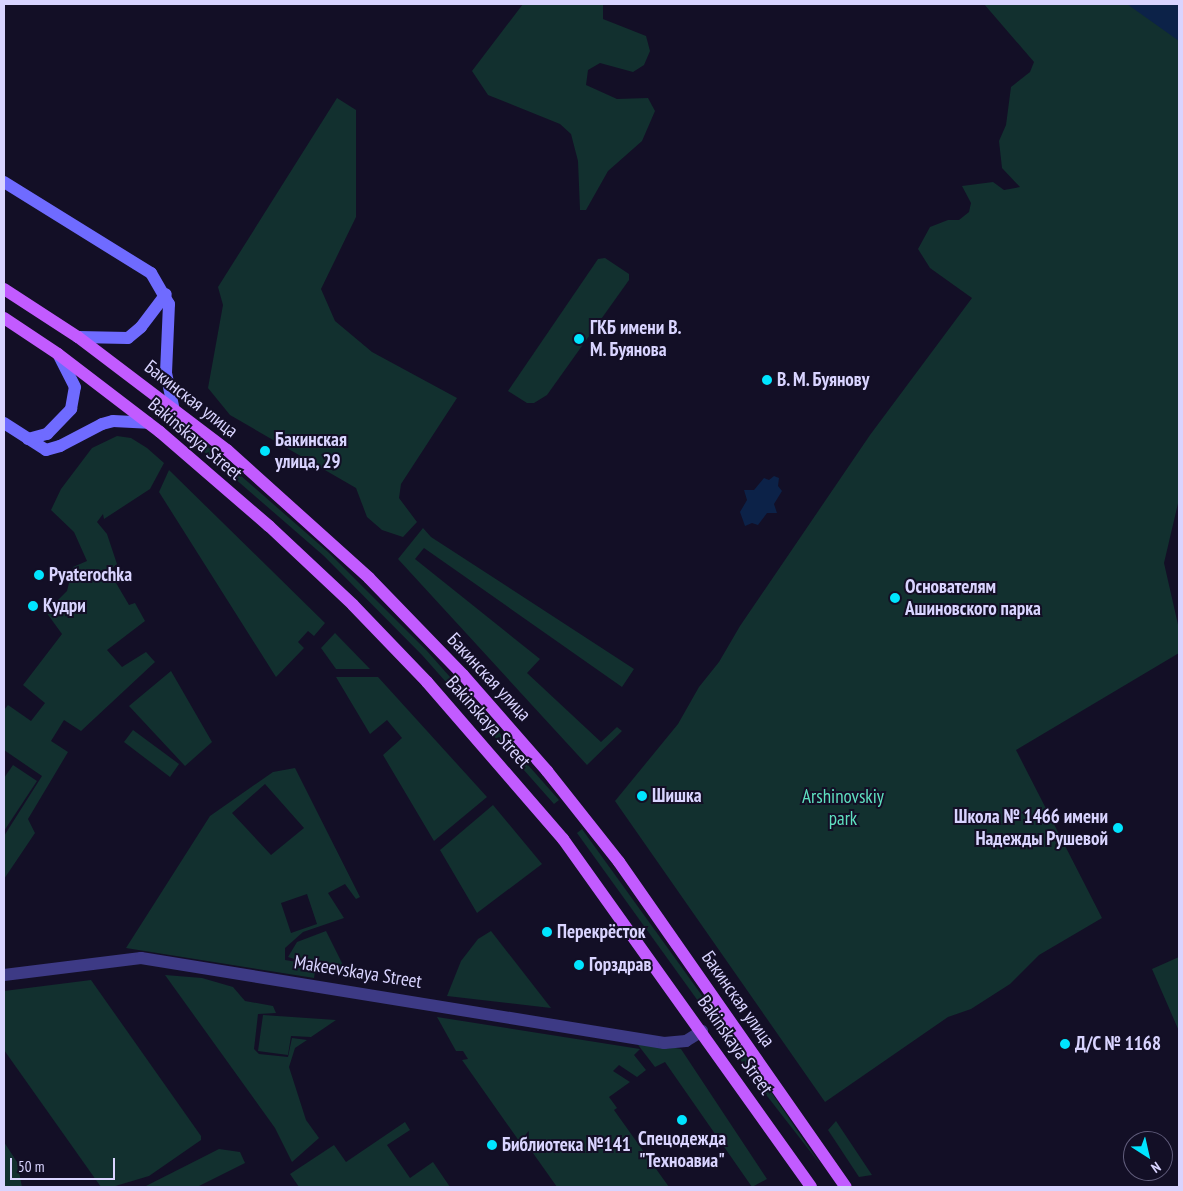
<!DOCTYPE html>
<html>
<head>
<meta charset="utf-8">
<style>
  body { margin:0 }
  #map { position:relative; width:1183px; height:1191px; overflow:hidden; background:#130f26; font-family:"PT Sans Narrow",sans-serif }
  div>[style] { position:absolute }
  .green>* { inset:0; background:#12302f }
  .water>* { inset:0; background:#0c2248 }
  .minor>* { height:12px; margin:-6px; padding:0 6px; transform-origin:6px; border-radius:6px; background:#3d3a85 }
  .secondary>* { height:12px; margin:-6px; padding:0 6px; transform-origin:6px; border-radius:6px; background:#6f6bff }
  .primary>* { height:12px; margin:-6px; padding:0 6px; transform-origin:6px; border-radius:6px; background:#c25bff }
  .dots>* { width:14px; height:14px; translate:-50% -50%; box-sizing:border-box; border:2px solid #130f26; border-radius:50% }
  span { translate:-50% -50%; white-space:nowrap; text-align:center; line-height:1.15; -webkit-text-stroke:4px #130f26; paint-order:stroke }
  .poi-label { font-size:19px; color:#d9d4ff; font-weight:700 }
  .left { translate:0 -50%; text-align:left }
  .right { translate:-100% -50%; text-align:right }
  .street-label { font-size:19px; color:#d9d4ff }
  .park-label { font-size:19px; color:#5fe0c0 }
  .frame { position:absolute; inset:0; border:5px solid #d9d4ff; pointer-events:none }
  .north { position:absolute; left:1123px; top:1131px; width:50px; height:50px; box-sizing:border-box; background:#130f26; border:1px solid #625e7d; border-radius:50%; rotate:145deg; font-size:14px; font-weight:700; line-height:20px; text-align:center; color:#d9d4ff }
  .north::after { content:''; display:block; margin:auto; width:18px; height:22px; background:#00e5ff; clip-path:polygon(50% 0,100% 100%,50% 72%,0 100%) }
  .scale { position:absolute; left:10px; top:1158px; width:105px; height:22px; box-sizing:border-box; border:2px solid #d9d4ff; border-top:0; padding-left:6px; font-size:15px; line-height:18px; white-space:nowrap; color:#d9d4ff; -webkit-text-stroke:4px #130f26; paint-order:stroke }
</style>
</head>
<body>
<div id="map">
  <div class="green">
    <i style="clip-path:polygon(523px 4px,603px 4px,603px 19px,646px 36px,650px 51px,644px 65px,633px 72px,600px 63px,588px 70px,586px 85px,617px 99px,648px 98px,655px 111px,642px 141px,608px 171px,586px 210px,580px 210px,578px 161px,571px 134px,560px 124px,488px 95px,472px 71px)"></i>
    <i style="clip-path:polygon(984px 4px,1179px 4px,1179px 499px,1164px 563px,1179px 629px,1179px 653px,1016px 750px,1102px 918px,1039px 955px,1010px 984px,971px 1009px,948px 1017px,825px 1102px,615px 801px,678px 724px,699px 687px,719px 662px,740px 626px,870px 435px,972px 298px,930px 268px,918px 249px,930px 227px,948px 220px,959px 220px,969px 212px,971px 203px,962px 186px,993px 182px,1004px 190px,1020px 187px,1002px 168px,999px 141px,1006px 125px,1011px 87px,1030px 72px,1034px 62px)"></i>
    <i style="clip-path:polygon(337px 98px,356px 110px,356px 217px,321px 289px,335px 321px,372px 352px,457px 398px,401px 484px,399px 498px,417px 522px,403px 537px,382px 530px,367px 517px,356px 488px,230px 415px,208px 388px,223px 305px,218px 287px)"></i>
    <i style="clip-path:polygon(605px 258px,629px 274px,629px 280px,547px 395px,534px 403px,527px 403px,508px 391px,598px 259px)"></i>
    <i style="clip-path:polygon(176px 419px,328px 552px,427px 651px,559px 800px,554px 804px,422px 655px,324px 556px,172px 424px)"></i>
    <i style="clip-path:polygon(117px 436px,131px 438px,147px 448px,164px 463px,150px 489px,104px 519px,103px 514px,97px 522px,107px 534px,117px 564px,109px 571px,129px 605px,135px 603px,145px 621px,107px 650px,122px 667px,146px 652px,155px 662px,81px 731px,64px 720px,51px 741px,68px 752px,28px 819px,35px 833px,4px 879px,4px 836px,42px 776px,4px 750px,4px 710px,8px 705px,31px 721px,45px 703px,23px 685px,62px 634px,46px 612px,67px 591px,73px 567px,87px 561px,74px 532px,51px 510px,61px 489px,92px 448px)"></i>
    <i style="clip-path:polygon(169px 470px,325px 623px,314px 636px,308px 631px,298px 642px,304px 648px,276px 677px,159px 492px)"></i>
    <i style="clip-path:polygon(423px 528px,431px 537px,634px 669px,622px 687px,424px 548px,415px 559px,540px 659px,527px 673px,601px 742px,617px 727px,622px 731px,587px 765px,398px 559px)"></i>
    <i style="clip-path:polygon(335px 633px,370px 669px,336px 669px,321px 648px)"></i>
    <i style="clip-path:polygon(171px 671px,212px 742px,185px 766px,129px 706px)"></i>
    <i style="clip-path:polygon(336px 677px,378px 677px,487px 797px,434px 841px,383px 755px,402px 738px,387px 720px,370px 734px)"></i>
    <i style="clip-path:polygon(133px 730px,179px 764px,170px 777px,124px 742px)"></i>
    <i style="clip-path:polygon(13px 765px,37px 781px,4px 831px,4px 778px)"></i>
    <i style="clip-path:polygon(evenodd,295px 768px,360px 897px,356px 899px,345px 884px,328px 893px,344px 918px,303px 932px,285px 948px,285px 960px,310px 964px,288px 957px,297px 942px,326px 931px,343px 965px,333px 970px,316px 965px,314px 978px,126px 948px,210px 816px,273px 772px,295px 768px,265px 784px,304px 828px,271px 855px,232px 813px,265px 784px,295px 768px,307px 894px,317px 924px,291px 933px,281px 903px,307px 894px)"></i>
    <i style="clip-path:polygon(493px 805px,542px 864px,477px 913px,440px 850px)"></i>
    <i style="clip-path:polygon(582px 829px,765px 1083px,820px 1164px,760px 1087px,577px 833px)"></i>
    <i style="clip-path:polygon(491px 931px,551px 1008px,447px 996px,461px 961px,478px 939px)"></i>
    <i style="clip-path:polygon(1179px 957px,1179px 1031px,1152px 969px)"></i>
    <i style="clip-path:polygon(165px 975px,202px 978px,233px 987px,245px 1001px,273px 1006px,276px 1013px,258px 1014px,254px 1049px,259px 1054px,288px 1057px,292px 1038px,307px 1040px,295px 1048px,289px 1067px,306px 1120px,319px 1138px,292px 1162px,275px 1128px)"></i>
    <i style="clip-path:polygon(91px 980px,201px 1136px,201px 1140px,149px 1176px,112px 1187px,101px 1187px,4px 1050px,4px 991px)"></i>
    <i style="clip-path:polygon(263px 1015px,336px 1020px,311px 1037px,291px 1036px,288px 1055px,258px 1051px)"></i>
    <i style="clip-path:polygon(437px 1017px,640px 1049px,634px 1055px,646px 1070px,637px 1077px,619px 1065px,613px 1071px,630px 1082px,609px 1097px,617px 1108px,614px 1110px,669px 1187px,557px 1187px,528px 1146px,524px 1148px,462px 1060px,468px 1059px,463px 1051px,456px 1051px)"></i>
    <i style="clip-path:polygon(635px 1041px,681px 1049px,767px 1179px,752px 1187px,665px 1062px,655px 1067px)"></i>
    <i style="clip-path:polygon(836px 1121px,872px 1175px,859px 1177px,828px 1130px)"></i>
    <i style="clip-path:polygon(405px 1122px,410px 1130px,387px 1145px,410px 1178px,433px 1162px,450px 1187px,299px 1187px,290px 1174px,334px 1145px,346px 1162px)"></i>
    <i style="clip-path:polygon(4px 1142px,17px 1162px,22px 1187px,4px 1187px)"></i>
    <i style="clip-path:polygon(219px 1149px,240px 1152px,245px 1163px,197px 1187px,144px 1187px)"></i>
  </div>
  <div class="water">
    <i style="clip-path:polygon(1127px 4px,1179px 4px,1179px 41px)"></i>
    <i style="clip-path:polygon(774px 476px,779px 478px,778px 486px,782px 491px,774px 504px,777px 513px,767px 513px,758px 525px,752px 523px,745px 526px,740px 512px,747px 500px,744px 490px,754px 490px,764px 478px,769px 480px)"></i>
  </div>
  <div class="minor">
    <i style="left:4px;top:975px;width:138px;rotate:-7.1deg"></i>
    <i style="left:141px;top:958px;width:530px;rotate:9.23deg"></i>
    <i style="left:664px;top:1043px;width:22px;rotate:-5deg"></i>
    <i style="left:686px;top:1041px;width:19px;rotate:-32deg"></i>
  </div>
  <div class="secondary">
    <i style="left:4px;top:182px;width:173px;rotate:31.8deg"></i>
    <i style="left:151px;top:273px;width:36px;rotate:60deg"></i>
    <i style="left:169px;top:304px;width:69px;rotate:92.5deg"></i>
    <i style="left:166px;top:373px;width:35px;rotate:78deg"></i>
    <i style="left:78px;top:337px;width:50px;rotate:1.1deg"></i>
    <i style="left:128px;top:338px;width:17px;rotate:-40deg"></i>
    <i style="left:141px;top:327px;width:41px;rotate:-52.9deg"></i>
    <i style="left:4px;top:423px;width:50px;rotate:32.7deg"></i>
    <i style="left:46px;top:450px;width:15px;rotate:-16deg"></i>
    <i style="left:60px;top:446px;width:47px;rotate:-27.6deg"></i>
    <i style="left:102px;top:424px;width:11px;rotate:-15deg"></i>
    <i style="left:113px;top:421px;width:35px;rotate:3deg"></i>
    <i style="left:28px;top:439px;width:20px;rotate:-15deg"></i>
    <i style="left:47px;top:434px;width:35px;rotate:-46deg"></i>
    <i style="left:71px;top:409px;width:22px;rotate:-80deg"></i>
    <i style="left:75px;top:387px;width:35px;rotate:-117deg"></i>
  </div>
  <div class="primary">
    <i style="left:4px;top:289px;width:88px;rotate:33deg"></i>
    <i style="left:78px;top:337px;width:187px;rotate:37.2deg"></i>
    <i style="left:227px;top:450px;width:191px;rotate:42deg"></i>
    <i style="left:369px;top:578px;width:135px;rotate:45.9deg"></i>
    <i style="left:463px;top:675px;width:128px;rotate:48.8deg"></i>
    <i style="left:547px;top:771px;width:116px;rotate:51.6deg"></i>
    <i style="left:619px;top:862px;width:396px;rotate:55.1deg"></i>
    <i style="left:4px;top:318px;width:65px;rotate:33.7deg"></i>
    <i style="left:58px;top:354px;width:128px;rotate:37.4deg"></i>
    <i style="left:160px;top:432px;width:144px;rotate:40.8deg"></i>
    <i style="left:269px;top:526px;width:115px;rotate:43.2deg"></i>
    <i style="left:353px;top:605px;width:107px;rotate:46.1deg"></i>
    <i style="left:427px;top:682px;width:208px;rotate:49.1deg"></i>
    <i style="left:563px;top:839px;width:427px;rotate:54.5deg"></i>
  </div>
  <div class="dots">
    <i style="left:579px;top:339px;background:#00e5ff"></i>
    <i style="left:767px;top:380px;background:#00e5ff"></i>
    <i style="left:265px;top:451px;background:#00e5ff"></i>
    <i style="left:39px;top:575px;background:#00e5ff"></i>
    <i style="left:895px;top:598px;background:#00e5ff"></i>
    <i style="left:33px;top:606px;background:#00e5ff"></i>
    <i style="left:642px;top:796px;background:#00e5ff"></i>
    <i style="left:1118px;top:828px;background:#00e5ff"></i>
    <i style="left:547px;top:932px;background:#00e5ff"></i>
    <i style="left:579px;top:965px;background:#00e5ff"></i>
    <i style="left:1065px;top:1044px;background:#00e5ff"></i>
    <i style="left:682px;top:1120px;background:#00e5ff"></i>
    <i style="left:492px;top:1145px;background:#00e5ff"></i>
  </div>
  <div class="poi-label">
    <span class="left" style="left:590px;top:339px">ГКБ имени В.<br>М. Буянова</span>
    <span class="left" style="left:777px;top:380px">В. М. Буянову</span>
    <span class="left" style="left:275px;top:451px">Бакинская<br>улица, 29</span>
    <span class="left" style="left:49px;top:575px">Pyaterochka</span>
    <span class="left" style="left:905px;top:598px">Основателям<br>Ашиновского парка</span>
    <span class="left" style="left:43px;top:606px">Кудри</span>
    <span class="left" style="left:652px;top:796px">Шишка</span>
    <span class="right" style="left:1108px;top:828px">Школа № 1466 имени<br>Надежды Рушевой</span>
    <span class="left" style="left:557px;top:932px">Перекрёсток</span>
    <span class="left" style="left:589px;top:965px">Горздрав</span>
    <span class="left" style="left:1075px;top:1044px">Д/C № 1168</span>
    <span style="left:682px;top:1150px">Спецодежда<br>"Техноавиа"</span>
    <span class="left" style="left:502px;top:1145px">Библиотека №141</span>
  </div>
  <div class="street-label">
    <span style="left:191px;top:399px;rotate:38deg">Бакинская улица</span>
    <span style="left:195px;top:439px;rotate:40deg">Bakinskaya Street</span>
    <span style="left:489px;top:677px;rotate:47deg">Бакинская улица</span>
    <span style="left:488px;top:722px;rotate:48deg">Bakinskaya Street</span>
    <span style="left:358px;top:972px;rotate:9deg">Makeevskaya Street</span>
    <span style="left:738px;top:999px;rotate:55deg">Бакинская улица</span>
    <span style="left:735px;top:1045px;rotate:55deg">Bakinskaya Street</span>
  </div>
  <div class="park-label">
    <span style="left:843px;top:808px">Arshinovskiy<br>park</span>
  </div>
  <div class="frame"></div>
  <div class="north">N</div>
  <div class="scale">50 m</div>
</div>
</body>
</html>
